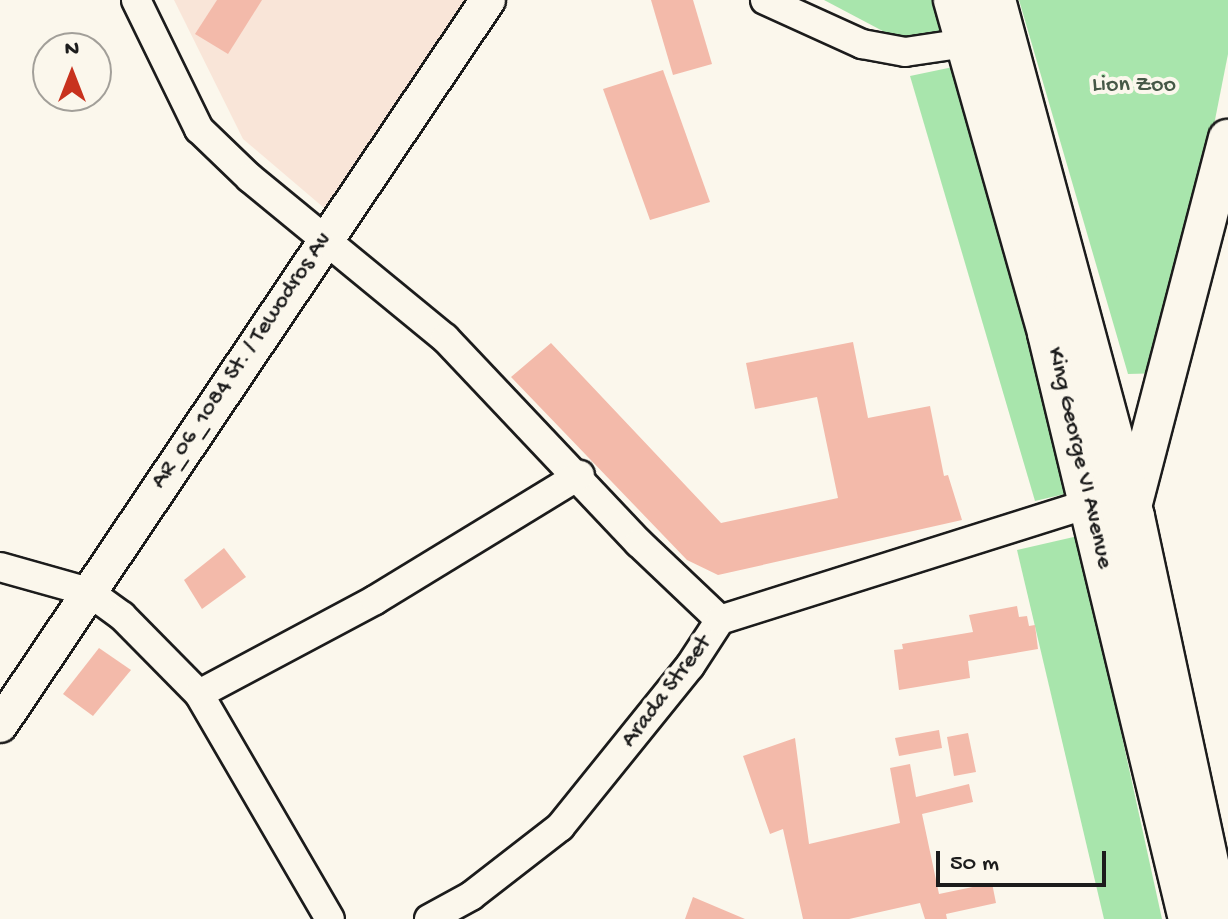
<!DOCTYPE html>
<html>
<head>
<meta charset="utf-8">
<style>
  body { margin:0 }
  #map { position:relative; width:1228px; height:919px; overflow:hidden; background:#fbf7ec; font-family:"Gochi Hand",sans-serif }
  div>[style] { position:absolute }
  .built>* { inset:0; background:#f9e5d8 }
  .green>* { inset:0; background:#a8e5ac }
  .building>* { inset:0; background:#f3baaa }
  .roads { filter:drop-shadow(2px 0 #1c1c1c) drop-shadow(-2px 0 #1c1c1c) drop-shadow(0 2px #1c1c1c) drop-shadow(0 -2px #1c1c1c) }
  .minor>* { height:28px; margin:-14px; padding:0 14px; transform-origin:14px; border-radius:14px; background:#fbf7ec }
  .tertiary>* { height:34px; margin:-17px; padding:0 17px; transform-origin:17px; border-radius:17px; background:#fbf7ec }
  .secondary>* { height:38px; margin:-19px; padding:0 19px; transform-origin:19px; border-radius:19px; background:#fbf7ec }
  .primary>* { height:42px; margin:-21px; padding:0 21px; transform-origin:21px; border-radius:21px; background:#fbf7ec }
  span { translate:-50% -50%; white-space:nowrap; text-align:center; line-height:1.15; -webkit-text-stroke:8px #fbf7ec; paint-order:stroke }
  .park-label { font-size:24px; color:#465847 }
  .street-label { font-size:24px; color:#1c1c1c }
  .north { position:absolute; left:32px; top:32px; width:80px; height:80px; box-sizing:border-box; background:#fbf7ec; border:2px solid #a29f99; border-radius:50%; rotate:0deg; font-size:22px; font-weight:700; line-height:32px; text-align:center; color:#1c1c1c }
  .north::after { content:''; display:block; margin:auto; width:28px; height:36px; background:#c8321e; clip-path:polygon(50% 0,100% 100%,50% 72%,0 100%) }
  .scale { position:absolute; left:936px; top:851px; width:170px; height:36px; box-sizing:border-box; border:4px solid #1c1c1c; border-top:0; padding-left:10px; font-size:24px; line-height:28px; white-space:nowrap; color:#1c1c1c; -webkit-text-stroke:6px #fbf7ec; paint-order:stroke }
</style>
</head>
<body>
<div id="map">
  <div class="built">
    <i style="clip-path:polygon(174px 0,467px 0,330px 213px,243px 139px)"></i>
  </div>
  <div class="green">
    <i style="clip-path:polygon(824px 0,945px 0,953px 29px,896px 38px)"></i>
    <i style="clip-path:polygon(1019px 0,1228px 0,1228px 54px,1165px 373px,1128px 374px)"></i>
    <i style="clip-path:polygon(953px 67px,1069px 493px,1035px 501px,910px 76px)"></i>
    <i style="clip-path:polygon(1078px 536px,1162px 919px,1104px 919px,1017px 550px)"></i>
  </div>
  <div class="building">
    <i style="clip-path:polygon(217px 0,262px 0,228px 54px,195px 34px)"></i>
    <i style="clip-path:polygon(651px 0,693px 0,712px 64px,673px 75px)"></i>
    <i style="clip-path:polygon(663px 70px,710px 202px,650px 220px,603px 89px)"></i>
    <i style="clip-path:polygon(853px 342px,868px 418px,930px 406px,944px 476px,948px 475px,962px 520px,718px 575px,687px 560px,511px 377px,551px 343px,721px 523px,838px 498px,817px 397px,755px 409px,746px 363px)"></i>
    <i style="clip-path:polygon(224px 548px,246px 577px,202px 609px,184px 580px)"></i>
    <i style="clip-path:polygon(1017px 606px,1019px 617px,1027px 616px,1029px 626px,1035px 625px,1038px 649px,968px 661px,970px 678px,899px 690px,894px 650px,903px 649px,902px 644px,973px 632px,969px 615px)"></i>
    <i style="clip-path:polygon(99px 648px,131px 670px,93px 716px,63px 694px)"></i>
    <i style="clip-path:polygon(939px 730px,942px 748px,899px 756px,895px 738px)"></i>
    <i style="clip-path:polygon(968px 733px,976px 772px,954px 776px,947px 737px)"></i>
    <i style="clip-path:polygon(795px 738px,809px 844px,900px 823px,890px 768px,910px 764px,916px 797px,969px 784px,973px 802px,922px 814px,939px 894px,992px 883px,996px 903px,946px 914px,947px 919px,925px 919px,920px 903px,849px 919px,803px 919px,783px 829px,770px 834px,743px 756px)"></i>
    <i style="clip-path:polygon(693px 897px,745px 919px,685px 919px)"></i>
  </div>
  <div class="roads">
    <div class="minor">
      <i style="left:136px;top:0;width:144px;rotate:64deg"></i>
      <i style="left:199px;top:129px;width:71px;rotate:43.9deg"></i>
      <i style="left:250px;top:178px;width:252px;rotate:39.4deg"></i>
      <i style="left:445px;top:338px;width:282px;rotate:46.6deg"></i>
      <i style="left:639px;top:543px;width:112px;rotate:43.5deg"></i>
      <i style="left:765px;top:0;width:107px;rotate:24.4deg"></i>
      <i style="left:862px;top:44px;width:44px;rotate:10.5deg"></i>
      <i style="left:905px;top:52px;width:62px;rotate:-8.4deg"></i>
      <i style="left:0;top:567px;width:92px;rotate:15.7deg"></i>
      <i style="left:89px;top:592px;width:41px;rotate:36deg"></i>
      <i style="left:122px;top:616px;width:110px;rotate:45.4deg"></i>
      <i style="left:199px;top:694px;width:260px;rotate:59.8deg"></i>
      <i style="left:199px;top:694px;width:200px;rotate:-28.1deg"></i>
      <i style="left:375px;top:600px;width:240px;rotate:-31.4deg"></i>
      <i style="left:429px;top:919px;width:48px;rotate:-28.7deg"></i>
      <i style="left:471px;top:896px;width:113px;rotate:-37.8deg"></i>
      <i style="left:560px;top:827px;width:207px;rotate:-51.1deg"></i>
      <i style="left:690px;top:666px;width:55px;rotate:-56.9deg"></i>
      <i style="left:720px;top:620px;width:387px;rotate:-17.5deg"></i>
    </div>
    <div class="tertiary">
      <i style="left:0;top:725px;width:874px;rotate:-56.06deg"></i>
    </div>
    <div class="secondary">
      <i style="left:1128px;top:522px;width:396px;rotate:-75.4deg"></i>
    </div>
    <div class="primary">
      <i style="left:955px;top:0;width:346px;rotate:74.2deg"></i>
      <i style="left:1049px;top:333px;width:603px;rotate:76.47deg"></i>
      <i style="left:994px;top:0;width:535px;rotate:74.95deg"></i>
      <i style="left:1133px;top:517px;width:411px;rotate:77.9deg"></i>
    </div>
  </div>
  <div class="park-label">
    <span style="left:1134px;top:86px">Lion Zoo</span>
  </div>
  <div class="street-label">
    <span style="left:242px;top:361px;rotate:-56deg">AR_06_1084 St. / Tewodros Av</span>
    <span style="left:1079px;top:458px;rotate:77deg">King George VI Avenue</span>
    <span style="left:667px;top:692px;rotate:-53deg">Arada Street</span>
  </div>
  <div class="north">N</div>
  <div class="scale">50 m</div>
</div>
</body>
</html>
